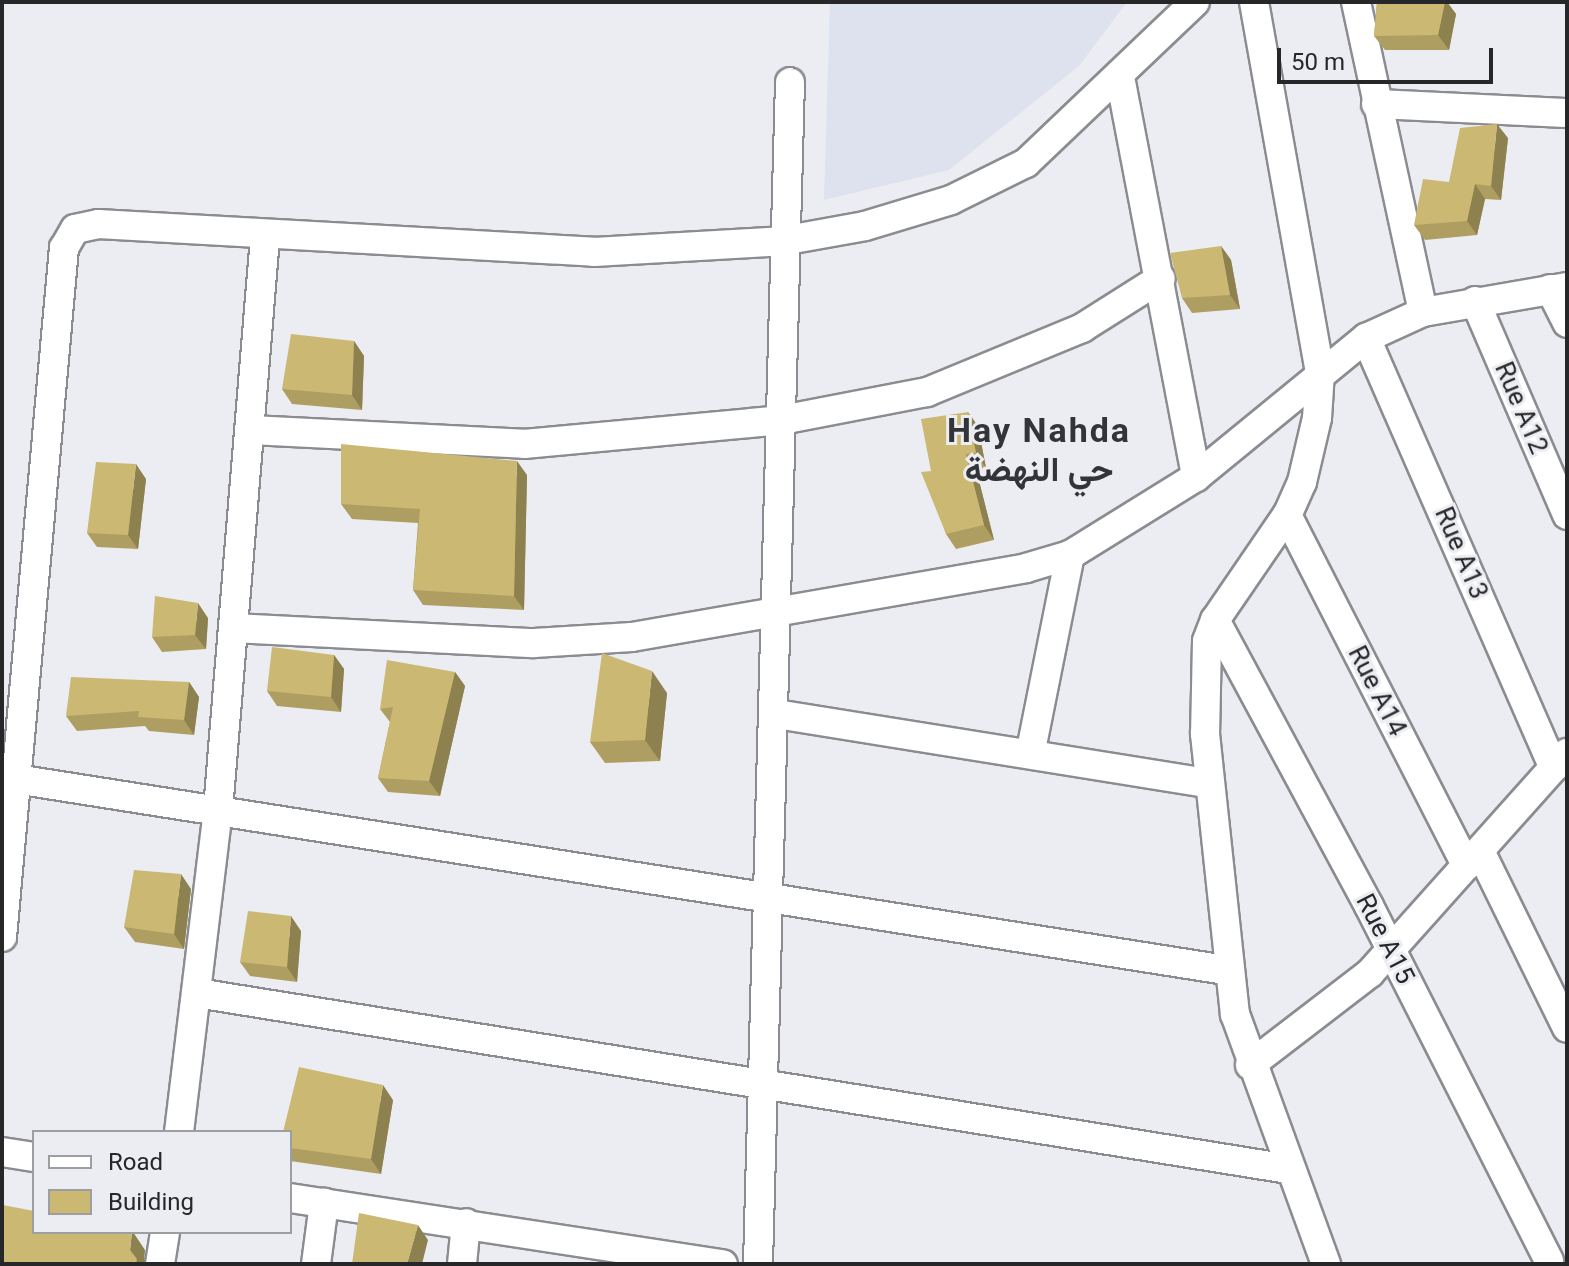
<!DOCTYPE html>
<html>
<head>
<meta charset="utf-8">
<style>
  body { margin:0 }
  #map { position:relative; width:1569px; height:1266px; overflow:hidden; background:#ecedf2; font-family:Roboto,Vazirmatn,sans-serif }
  div>[style] { position:absolute }
  .built>* { inset:0; background:#dee1ee }
  .roads { filter:drop-shadow(2px 0 #8b8c91) drop-shadow(-2px 0 #8b8c91) drop-shadow(0 2px #8b8c91) drop-shadow(0 -2px #8b8c91) }
  .minor>* { height:28px; margin:-14px; padding:0 14px; transform-origin:14px; border-radius:14px; background:#fff }
  .wall>* { inset:0; background:#af9e62 }
  .shaded-wall>* { inset:0; background:#8e8150 }
  .building>* { inset:0; background:#cbb872 }
  span { translate:-50% -50%; white-space:nowrap; text-align:center; line-height:1.15; -webkit-text-stroke:6px #ecedf2; paint-order:stroke }
  .street-label { font-size:26px; color:#272729 }
  .district-label { font-size:34px; color:#333438; font-weight:700; letter-spacing:2px }
  .frame { position:absolute; inset:0; border:4px solid #272729; pointer-events:none }
  .legend { position:absolute; left:32px; top:1130px; width:260px; height:104px; box-sizing:border-box; background:#ecedf2; border:2px solid #9d9ea2; margin:0; padding:10px 14px; list-style:none; font-size:24px; color:#272729 }
  .legend li { display:flex; align-items:center; gap:16px; height:40px }
  .legend b { width:40px; border:2px solid #9d9ea2 }
  .scale { position:absolute; left:1277px; top:48px; width:216px; height:36px; box-sizing:border-box; border:4px solid #272729; border-top:0; padding-left:10px; font-size:24px; line-height:28px; white-space:nowrap; color:#272729; -webkit-text-stroke:6px #ecedf2; paint-order:stroke }
</style>
</head>
<body>
<div id="map">
  <div class="built">
    <i style="clip-path:polygon(830px 2px,1127px 2px,1079px 66px,949px 170px,824px 200px)"></i>
  </div>
  <div class="roads">
    <div class="minor">
      <i style="left:1254px;top:2px;width:376px;rotate:79.9deg"></i>
      <i style="left:1320px;top:372px;width:46px;rotate:93.7deg"></i>
      <i style="left:1317px;top:418px;width:66px;rotate:103.2deg"></i>
      <i style="left:1302px;top:482px;width:36px;rotate:114deg"></i>
      <i style="left:1287px;top:515px;width:127px;rotate:124.4deg"></i>
      <i style="left:1215px;top:620px;width:22px;rotate:111deg"></i>
      <i style="left:1207px;top:641px;width:93px;rotate:91.2deg"></i>
      <i style="left:1205px;top:734px;width:282px;rotate:83.9deg"></i>
      <i style="left:1235px;top:1014px;width:266px;rotate:70deg"></i>
      <i style="left:1356px;top:2px;width:317px;rotate:77.8deg"></i>
      <i style="left:1120px;top:77px;width:407px;rotate:79.2deg"></i>
      <i style="left:1376px;top:104px;width:191px;rotate:2.7deg"></i>
      <i style="left:1550px;top:289px;width:38px;rotate:63deg"></i>
      <i style="left:1475px;top:301px;width:233px;rotate:66.7deg"></i>
      <i style="left:1366px;top:338px;width:469px;rotate:66.4deg"></i>
      <i style="left:251px;top:430px;width:273px;rotate:2.9deg"></i>
      <i style="left:524px;top:444px;width:258px;rotate:-5.3deg"></i>
      <i style="left:781px;top:420px;width:149px;rotate:-10.9deg"></i>
      <i style="left:927px;top:392px;width:168px;rotate:-22.4deg"></i>
      <i style="left:1082px;top:328px;width:93px;rotate:-32.3deg"></i>
      <i style="left:1287px;top:515px;width:394px;rotate:62.9deg"></i>
      <i style="left:1215px;top:620px;width:325px;rotate:61.7deg"></i>
      <i style="left:1369px;top:906px;width:398px;rotate:63.1deg"></i>
      <i style="left:233px;top:628px;width:301px;rotate:2.9deg"></i>
      <i style="left:534px;top:643px;width:98px;rotate:-3.5deg"></i>
      <i style="left:632px;top:637px;width:400px;rotate:-9.9deg"></i>
      <i style="left:1026px;top:568px;width:46px;rotate:-16.5deg"></i>
      <i style="left:1070px;top:555px;width:148px;rotate:-31.8deg"></i>
      <i style="left:1196px;top:477px;width:220px;rotate:-39.3deg"></i>
      <i style="left:1366px;top:338px;width:63px;rotate:-24.5deg"></i>
      <i style="left:1423px;top:312px;width:146px;rotate:-9.8deg"></i>
      <i style="left:776px;top:714px;width:437px;rotate:9.1deg"></i>
      <i style="left:1031px;top:750px;width:199px;rotate:-78.7deg"></i>
      <i style="left:3px;top:777px;width:1238px;rotate:8.97deg"></i>
      <i style="left:1480px;top:851px;width:197px;rotate:63.8deg"></i>
      <i style="left:2px;top:937px;width:692px;rotate:-84.86deg"></i>
      <i style="left:64px;top:248px;width:22px;rotate:-60deg"></i>
      <i style="left:75px;top:229px;width:24px;rotate:-12deg"></i>
      <i style="left:98px;top:224px;width:497px;rotate:3.2deg"></i>
      <i style="left:594px;top:252px;width:188px;rotate:-3.3deg"></i>
      <i style="left:782px;top:241px;width:84px;rotate:-10.2deg"></i>
      <i style="left:865px;top:226px;width:90px;rotate:-16.8deg"></i>
      <i style="left:951px;top:200px;width:84px;rotate:-26.3deg"></i>
      <i style="left:1026px;top:163px;width:233px;rotate:-43.6deg"></i>
      <i style="left:197px;top:993px;width:1105px;rotate:9.16deg"></i>
      <i style="left:1250px;top:1065px;width:151px;rotate:-37.5deg"></i>
      <i style="left:1370px;top:973px;width:295px;rotate:-48.2deg"></i>
      <i style="left:179px;top:1132px;width:324px;rotate:-83.1deg"></i>
      <i style="left:218px;top:810px;width:575px;rotate:-85.31deg"></i>
      <i style="left:2px;top:1152px;width:32px;rotate:9deg"></i>
      <i style="left:290px;top:1198px;width:438px;rotate:8.7deg"></i>
      <i style="left:160px;top:1264px;width:32px;rotate:-81deg"></i>
      <i style="left:316px;top:1264px;width:62px;rotate:-82.5deg"></i>
      <i style="left:462px;top:1264px;width:41px;rotate:-84.4deg"></i>
      <i style="left:758px;top:1264px;width:1182px;rotate:-88.45deg"></i>
    </div>
  </div>
  <div class="wall">
    <i style="clip-path:polygon(1377px 2px,1447px 2px,1456px 14px,1449px 50px,1385px 50px,1374px 36px)"></i>
    <i style="clip-path:polygon(1508px 138px,1501px 200px,1485px 199px,1477px 235px,1425px 240px,1414px 225px,1449px 182px)"></i>
    <i style="clip-path:polygon(1221px 246px,1231px 260px,1240px 309px,1192px 313px,1182px 298px)"></i>
    <i style="clip-path:polygon(354px 341px,364px 356px,362px 410px,292px 404px,282px 389px)"></i>
    <i style="clip-path:polygon(978px 426px,986px 468px,976px 469px,994px 540px,956px 549px,946px 534px,931px 471px)"></i>
    <i style="clip-path:polygon(527px 475px,524px 610px,423px 605px,413px 590px,418px 523px,352px 519px,341px 504px)"></i>
    <i style="clip-path:polygon(146px 479px,138px 549px,97px 547px,87px 533px)"></i>
    <i style="clip-path:polygon(208px 618px,206px 649px,162px 652px,152px 637px)"></i>
    <i style="clip-path:polygon(334px 655px,344px 669px,341px 712px,277px 706px,267px 691px)"></i>
    <i style="clip-path:polygon(455px 672px,465px 686px,440px 796px,388px 792px,378px 778px,390px 722px,380px 709px)"></i>
    <i style="clip-path:polygon(189px 682px,199px 697px,194px 735px,149px 731px,145px 726px,77px 731px,66px 716px)"></i>
    <i style="clip-path:polygon(667px 693px,660px 761px,605px 763px,590px 742px)"></i>
    <i style="clip-path:polygon(191px 889px,184px 949px,135px 942px,124px 927px)"></i>
    <i style="clip-path:polygon(301px 931px,297px 982px,250px 976px,240px 962px)"></i>
    <i style="clip-path:polygon(393px 1100px,381px 1174px,290px 1161px,290px 1132px)"></i>
  </div>
  <div class="shaded-wall">
    <i style="clip-path:polygon(1445px 2px,1447px 2px,1456px 14px,1449px 50px,1438px 35px)"></i>
    <i style="clip-path:polygon(1497px 124px,1508px 138px,1501px 200px,1491px 186px)"></i>
    <i style="clip-path:polygon(1475px 184px,1485px 199px,1477px 235px,1467px 221px)"></i>
    <i style="clip-path:polygon(1221px 246px,1231px 260px,1240px 309px,1230px 295px)"></i>
    <i style="clip-path:polygon(354px 341px,364px 356px,362px 410px,352px 395px)"></i>
    <i style="clip-path:polygon(968px 412px,978px 426px,986px 468px,976px 453px)"></i>
    <i style="clip-path:polygon(966px 454px,976px 469px,994px 540px,984px 525px)"></i>
    <i style="clip-path:polygon(517px 461px,527px 475px,524px 610px,514px 596px)"></i>
    <i style="clip-path:polygon(136px 464px,146px 479px,138px 549px,128px 535px)"></i>
    <i style="clip-path:polygon(198px 603px,208px 618px,206px 649px,195px 635px)"></i>
    <i style="clip-path:polygon(334px 655px,344px 669px,341px 712px,331px 697px)"></i>
    <i style="clip-path:polygon(652px 671px,667px 693px,660px 761px,645px 740px)"></i>
    <i style="clip-path:polygon(455px 672px,465px 686px,440px 796px,429px 781px)"></i>
    <i style="clip-path:polygon(189px 682px,199px 697px,194px 735px,184px 720px)"></i>
    <i style="clip-path:polygon(181px 874px,191px 889px,184px 949px,174px 934px)"></i>
    <i style="clip-path:polygon(291px 916px,301px 931px,297px 982px,287px 967px)"></i>
    <i style="clip-path:polygon(383px 1085px,393px 1100px,381px 1174px,371px 1159px)"></i>
    <i style="clip-path:polygon(418px 1225px,428px 1240px,422px 1264px,407px 1264px)"></i>
    <i style="clip-path:polygon(132px 1232px,133px 1232px,145px 1250px,144px 1264px,136px 1264px,130px 1250px)"></i>
  </div>
  <div class="building">
    <i style="clip-path:polygon(1377px 2px,1445px 2px,1438px 35px,1374px 36px)"></i>
    <i style="clip-path:polygon(1497px 124px,1491px 186px,1475px 184px,1467px 221px,1414px 225px,1423px 179px,1449px 182px,1460px 128px)"></i>
    <i style="clip-path:polygon(1221px 246px,1230px 295px,1182px 298px,1170px 253px)"></i>
    <i style="clip-path:polygon(291px 334px,354px 341px,352px 395px,282px 389px)"></i>
    <i style="clip-path:polygon(968px 412px,976px 453px,966px 454px,984px 525px,946px 534px,921px 472px,931px 471px,921px 419px)"></i>
    <i style="clip-path:polygon(341px 444px,517px 461px,514px 596px,413px 590px,420px 509px,341px 504px)"></i>
    <i style="clip-path:polygon(96px 462px,136px 464px,128px 535px,87px 533px)"></i>
    <i style="clip-path:polygon(155px 596px,198px 603px,195px 635px,152px 637px)"></i>
    <i style="clip-path:polygon(272px 647px,334px 655px,331px 697px,267px 691px)"></i>
    <i style="clip-path:polygon(602px 653px,652px 671px,645px 740px,590px 742px)"></i>
    <i style="clip-path:polygon(387px 660px,455px 672px,429px 781px,378px 778px,393px 707px,380px 709px)"></i>
    <i style="clip-path:polygon(71px 677px,189px 682px,184px 720px,138px 717px,139px 711px,66px 716px)"></i>
    <i style="clip-path:polygon(134px 870px,181px 874px,174px 934px,124px 927px)"></i>
    <i style="clip-path:polygon(248px 911px,291px 916px,287px 967px,240px 962px)"></i>
    <i style="clip-path:polygon(299px 1067px,383px 1085px,371px 1159px,290px 1148px,290px 1132px,283px 1132px)"></i>
    <i style="clip-path:polygon(3px 1205px,34px 1211px,34px 1232px,132px 1232px,130px 1250px,137px 1259px,136px 1264px,2px 1264px)"></i>
    <i style="clip-path:polygon(359px 1213px,418px 1225px,407px 1264px,352px 1264px)"></i>
  </div>
  <div class="street-label">
    <span style="left:1521px;top:408px;rotate:67deg">Rue A12</span>
    <span style="left:1461px;top:553px;rotate:67deg">Rue A13</span>
    <span style="left:1377px;top:691px;rotate:63deg">Rue A14</span>
    <span style="left:1385px;top:939px;rotate:63deg">Rue A15</span>
  </div>
  <div class="district-label">
    <span style="left:1039px;top:450px">Hay Nahda<br>حي النهضة</span>
  </div>
  <div class="frame"></div>
  <ul class="legend">
  <li><b style="height:10px;background:#fff"></b>Road</li>
  <li><b style="height:22px;background:#cbb872"></b>Building</li>
  </ul>
  <div class="scale">50 m</div>
</div>
</body>
</html>
